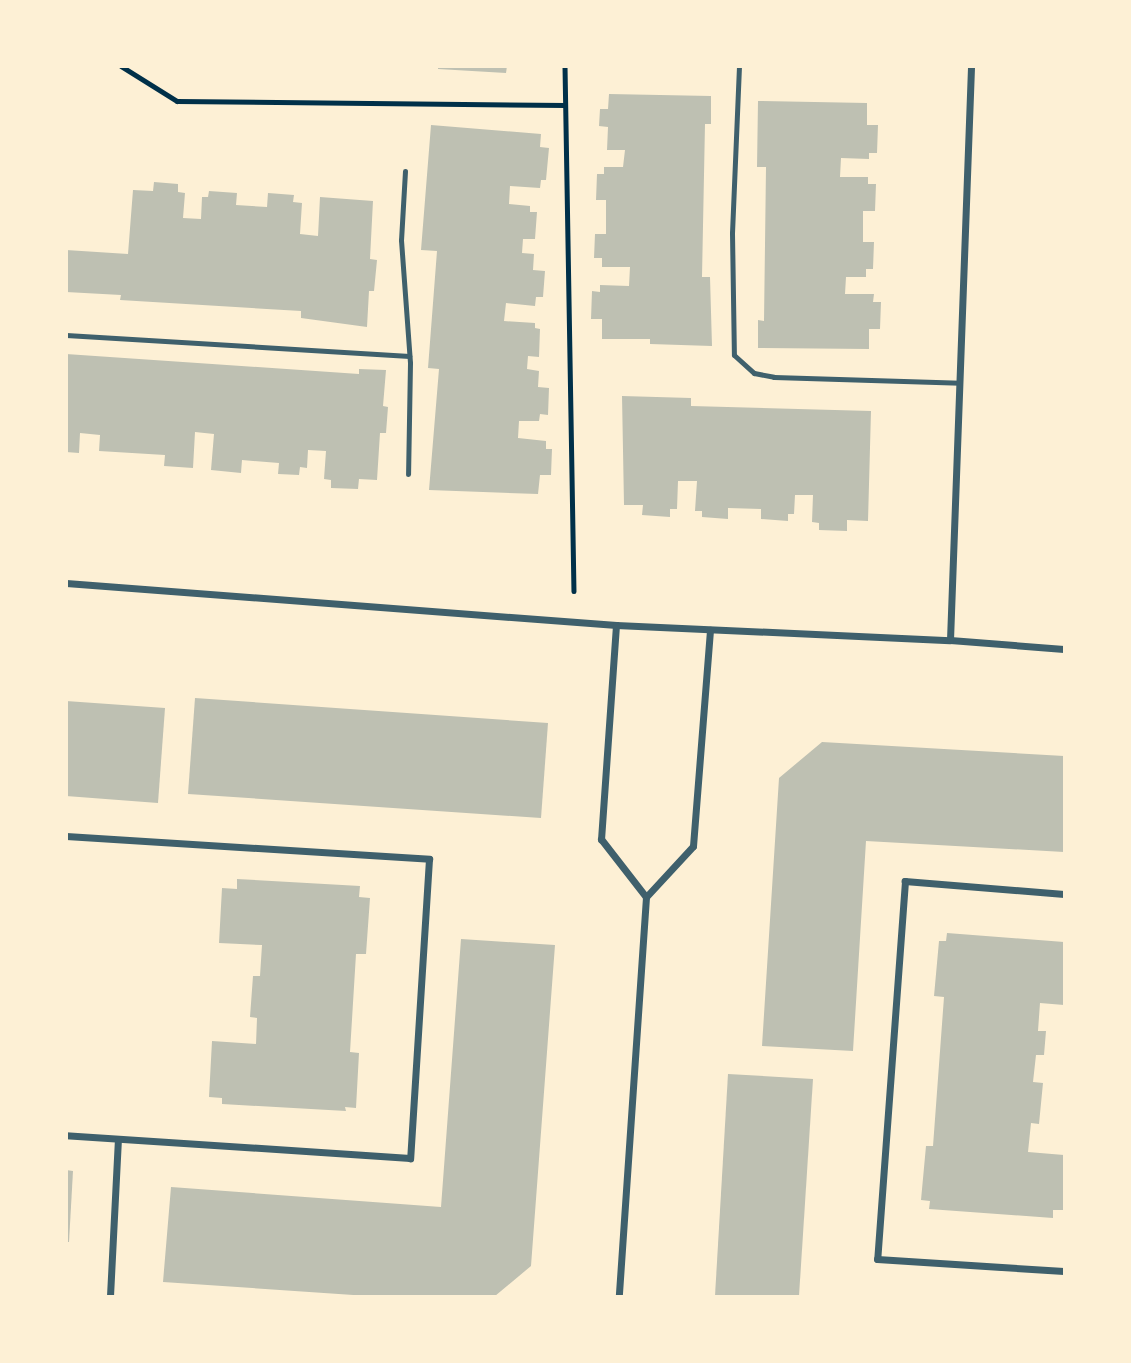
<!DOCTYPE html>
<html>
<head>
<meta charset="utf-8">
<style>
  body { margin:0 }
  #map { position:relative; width:1131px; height:1363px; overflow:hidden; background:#fdf0d5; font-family:"Noto Sans",sans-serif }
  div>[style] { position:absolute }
  .building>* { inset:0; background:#bec0b2 }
  .path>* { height:4.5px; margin:-2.25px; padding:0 2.25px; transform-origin:2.25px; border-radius:2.25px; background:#003049 }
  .service>* { height:5px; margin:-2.5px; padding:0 2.5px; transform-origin:2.5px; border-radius:2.5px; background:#3f606c }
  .minor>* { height:7px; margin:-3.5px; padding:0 3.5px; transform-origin:3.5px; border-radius:3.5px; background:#3f606c }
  span { translate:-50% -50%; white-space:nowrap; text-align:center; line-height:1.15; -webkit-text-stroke:6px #fdf0d5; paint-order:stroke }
  .frame { position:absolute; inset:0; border:68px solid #fdf0d5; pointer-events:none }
</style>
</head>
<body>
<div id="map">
  <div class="building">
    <i style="clip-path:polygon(438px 66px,507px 66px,506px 73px,438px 69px)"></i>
    <i style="clip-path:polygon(609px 94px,711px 96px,711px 124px,705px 124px,702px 277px,710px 277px,712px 346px,650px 344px,650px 339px,602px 339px,602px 319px,591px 319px,592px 291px,600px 292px,600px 285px,629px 286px,630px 267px,602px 267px,602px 258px,594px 258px,595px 234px,606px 234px,606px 200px,596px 200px,597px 174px,604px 174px,604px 167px,623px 167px,625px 150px,607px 150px,608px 127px,599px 126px,600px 109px,608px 109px)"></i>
    <i style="clip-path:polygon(758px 101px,867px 103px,867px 125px,878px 125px,877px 153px,869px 153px,869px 159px,841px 158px,840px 177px,868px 177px,868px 184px,876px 184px,875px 211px,863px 211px,863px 242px,874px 242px,873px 269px,866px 269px,866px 277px,846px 277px,845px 294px,874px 294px,873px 302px,881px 302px,880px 329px,869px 329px,869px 349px,758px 348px,758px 320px,764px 321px,766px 167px,757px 167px)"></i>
    <i style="clip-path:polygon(431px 125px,541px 134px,540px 147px,549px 148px,546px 180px,541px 180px,540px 188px,510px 186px,509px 204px,530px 206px,530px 212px,537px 212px,535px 239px,523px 239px,522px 253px,534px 254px,533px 270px,545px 271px,543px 297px,536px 297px,535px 306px,506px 303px,504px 321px,535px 323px,535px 328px,540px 329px,539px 357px,528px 356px,527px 369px,539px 371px,538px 387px,549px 388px,548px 415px,540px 414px,539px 421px,519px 421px,518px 438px,546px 441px,546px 449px,552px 449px,551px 475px,540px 475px,538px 494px,429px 490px,439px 369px,428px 368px,437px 251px,421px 250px)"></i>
    <i style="clip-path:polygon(154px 182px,178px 184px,178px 192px,185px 193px,183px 218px,201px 219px,202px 197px,208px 197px,209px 191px,237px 193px,236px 205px,267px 207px,268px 193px,294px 195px,293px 202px,302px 203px,300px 234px,318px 236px,320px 197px,373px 201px,370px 259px,377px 260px,374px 291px,369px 291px,367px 327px,301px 318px,301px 311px,120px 300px,121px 295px,66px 292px,66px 250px,128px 254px,133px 190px,153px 191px)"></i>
    <i style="clip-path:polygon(66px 354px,359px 374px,359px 369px,386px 370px,383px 406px,388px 407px,386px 433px,380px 433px,377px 480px,359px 479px,358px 489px,331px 488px,331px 480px,324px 479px,326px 451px,308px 450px,307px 468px,300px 467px,299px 475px,278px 474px,279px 463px,242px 460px,241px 473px,211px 470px,214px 434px,195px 432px,193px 468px,164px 466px,165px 455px,99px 451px,100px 435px,80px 433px,79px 453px,66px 452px)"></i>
    <i style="clip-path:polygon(622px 396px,691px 398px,691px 406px,871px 411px,868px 521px,847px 520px,847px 531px,819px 530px,819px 523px,812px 522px,813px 495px,795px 495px,794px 514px,788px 514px,788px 521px,761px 519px,761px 509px,728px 508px,728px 519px,702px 517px,702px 511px,695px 511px,697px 481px,678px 481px,677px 509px,670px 509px,670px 517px,642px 515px,643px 505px,624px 505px)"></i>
    <i style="clip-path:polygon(195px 698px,548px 723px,541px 818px,188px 794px)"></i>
    <i style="clip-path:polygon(66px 701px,165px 708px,158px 803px,66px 796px)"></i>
    <i style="clip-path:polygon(822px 742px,1064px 756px,1064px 852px,866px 841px,853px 1051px,762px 1046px,779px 778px)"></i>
    <i style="clip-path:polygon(237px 879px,360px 886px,359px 897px,370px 898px,366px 954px,356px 954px,350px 1052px,359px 1053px,356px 1108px,345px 1107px,346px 1111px,222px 1104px,222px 1098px,209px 1097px,212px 1041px,256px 1044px,257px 1018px,250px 1017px,253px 976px,260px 976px,262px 945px,219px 943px,222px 888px,237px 889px)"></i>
    <i style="clip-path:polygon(947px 933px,1064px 942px,1064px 1005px,1040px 1003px,1038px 1031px,1046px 1031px,1044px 1055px,1036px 1055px,1033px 1082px,1043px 1083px,1039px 1124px,1031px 1123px,1028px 1152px,1064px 1155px,1064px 1210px,1053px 1210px,1053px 1218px,929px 1209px,930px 1201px,921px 1200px,926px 1146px,933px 1146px,944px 997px,934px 996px,939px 941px,946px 941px)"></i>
    <i style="clip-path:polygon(461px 939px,555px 945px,531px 1266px,495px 1296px,368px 1296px,163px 1282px,171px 1187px,441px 1207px)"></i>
    <i style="clip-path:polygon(728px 1074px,813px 1079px,799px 1296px,715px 1296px)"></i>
    <i style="clip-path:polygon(66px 1170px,73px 1171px,69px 1242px,66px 1242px)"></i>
  </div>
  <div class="path">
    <i style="left:121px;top:66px;width:66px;rotate:32deg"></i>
    <i style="left:177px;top:101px;width:388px;rotate:0.6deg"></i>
    <i style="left:565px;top:66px;width:525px;rotate:89.02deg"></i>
  </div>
  <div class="service">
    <i style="left:739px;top:66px;width:167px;rotate:92.4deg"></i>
    <i style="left:732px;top:233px;width:122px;rotate:89.1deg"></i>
    <i style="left:734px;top:355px;width:27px;rotate:42deg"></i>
    <i style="left:754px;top:373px;width:20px;rotate:11deg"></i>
    <i style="left:774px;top:377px;width:186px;rotate:1.8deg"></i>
    <i style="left:405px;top:171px;width:69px;rotate:93.3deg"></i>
    <i style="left:401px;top:240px;width:123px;rotate:85.8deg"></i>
    <i style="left:410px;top:363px;width:111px;rotate:91deg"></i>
    <i style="left:66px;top:335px;width:344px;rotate:3.5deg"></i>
  </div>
  <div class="minor">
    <i style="left:66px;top:583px;width:552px;rotate:4.37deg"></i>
    <i style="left:616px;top:625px;width:334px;rotate:2.6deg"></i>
    <i style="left:950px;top:640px;width:114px;rotate:4.5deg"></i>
    <i style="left:616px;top:625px;width:215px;rotate:94deg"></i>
    <i style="left:601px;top:839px;width:73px;rotate:52.2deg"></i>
    <i style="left:646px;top:897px;width:400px;rotate:93.9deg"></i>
    <i style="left:950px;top:640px;width:574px;rotate:-87.9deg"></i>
    <i style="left:66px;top:836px;width:364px;rotate:3.6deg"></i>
    <i style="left:429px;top:859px;width:300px;rotate:93.6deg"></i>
    <i style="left:410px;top:1158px;width:345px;rotate:-176.2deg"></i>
    <i style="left:1064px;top:894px;width:160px;rotate:-175.3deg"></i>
    <i style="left:905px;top:881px;width:379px;rotate:94.2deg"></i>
    <i style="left:877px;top:1259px;width:187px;rotate:3.7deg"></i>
    <i style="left:646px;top:897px;width:69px;rotate:-47.3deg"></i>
    <i style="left:693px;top:846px;width:217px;rotate:-85.5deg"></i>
    <i style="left:110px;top:1296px;width:157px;rotate:-87.1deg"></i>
  </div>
  <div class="frame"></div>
</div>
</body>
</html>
